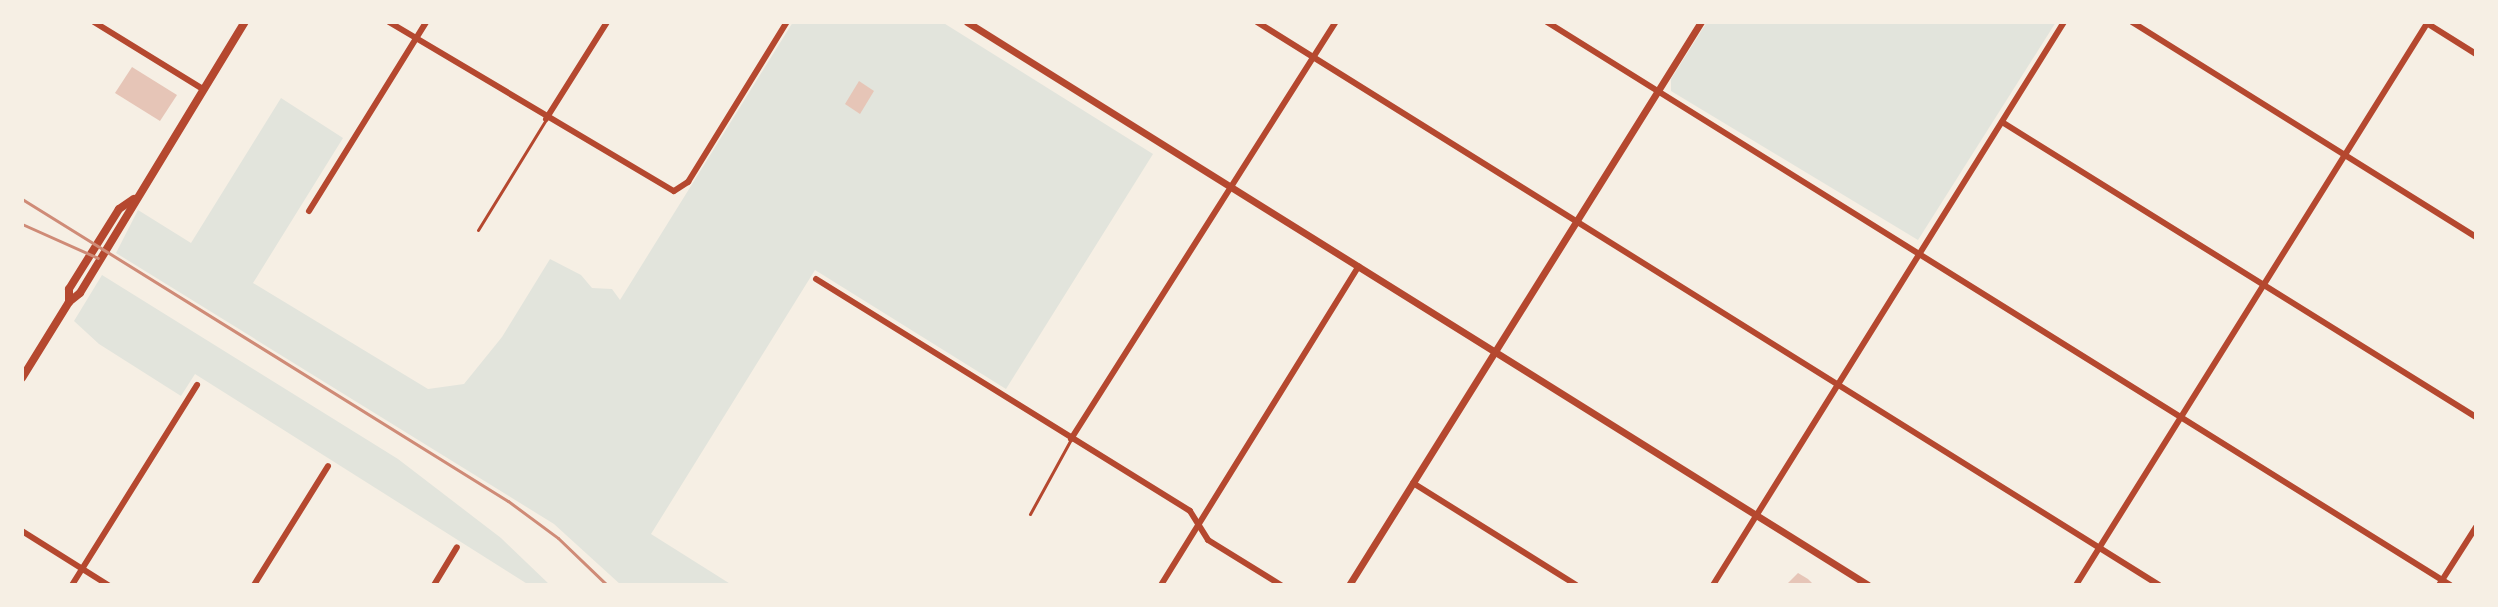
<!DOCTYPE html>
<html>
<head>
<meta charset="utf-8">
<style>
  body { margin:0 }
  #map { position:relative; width:2498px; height:607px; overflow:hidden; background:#f6efe4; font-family:"Work Sans",sans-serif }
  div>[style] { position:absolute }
  .green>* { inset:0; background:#e2e4dc }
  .building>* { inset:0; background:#e6c5b7 }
  .service>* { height:3px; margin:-1.5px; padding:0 1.5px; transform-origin:1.5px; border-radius:1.5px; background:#b5482f }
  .minor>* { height:6px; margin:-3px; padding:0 3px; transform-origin:3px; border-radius:3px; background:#b5482f }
  .tertiary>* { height:7px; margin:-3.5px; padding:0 3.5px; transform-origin:3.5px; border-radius:3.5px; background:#b5482f }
  .secondary>* { height:8px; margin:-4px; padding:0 4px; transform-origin:4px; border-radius:4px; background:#b5482f }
  .rail>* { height:3px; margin:-1.5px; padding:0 1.5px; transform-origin:1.5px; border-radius:1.5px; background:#cf8b77 }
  span { translate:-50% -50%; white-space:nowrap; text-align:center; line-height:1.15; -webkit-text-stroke:8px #f6efe4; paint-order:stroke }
  .frame { position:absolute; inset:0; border:24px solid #f6efe4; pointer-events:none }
</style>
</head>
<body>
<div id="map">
  <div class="green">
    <i style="clip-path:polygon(793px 22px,942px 22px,1153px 154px,1006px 389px,815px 270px,651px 534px,732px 585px,621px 585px,554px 524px,116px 253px,138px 210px,191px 243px,281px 98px,343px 138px,253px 283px,428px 389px,464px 384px,502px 337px,550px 259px,581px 275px,592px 288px,612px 289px,620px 300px)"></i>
    <i style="clip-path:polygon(1707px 22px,2056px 22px,1918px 240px,1671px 91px,1671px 79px)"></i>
    <i style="clip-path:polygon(102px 275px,398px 459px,501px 538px,550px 585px,529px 585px,195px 374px,181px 396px,99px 344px,74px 321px)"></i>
  </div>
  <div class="building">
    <i style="clip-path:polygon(132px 67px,177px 95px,160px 121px,115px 93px)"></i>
    <i style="clip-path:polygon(859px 81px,874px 91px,860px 114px,845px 104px)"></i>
    <i style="clip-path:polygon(1798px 573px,1808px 579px,1814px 585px,1786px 585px)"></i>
  </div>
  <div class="service">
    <i style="left:478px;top:230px;width:128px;rotate:-58.4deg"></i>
    <i style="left:1030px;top:514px;width:85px;rotate:-61.3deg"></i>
  </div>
  <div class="minor">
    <i style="left:94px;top:22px;width:128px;rotate:31.6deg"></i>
    <i style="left:389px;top:22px;width:331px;rotate:30.7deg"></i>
    <i style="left:674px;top:191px;width:17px;rotate:-33deg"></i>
    <i style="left:688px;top:182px;width:188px;rotate:-58.3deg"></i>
    <i style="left:1257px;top:22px;width:1063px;rotate:31.97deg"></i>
    <i style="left:1547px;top:22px;width:1064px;rotate:31.94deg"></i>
    <i style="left:2132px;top:22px;width:406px;rotate:32deg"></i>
    <i style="left:2425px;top:22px;width:60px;rotate:32.1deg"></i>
    <i style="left:546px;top:119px;width:115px;rotate:-57.8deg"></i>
    <i style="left:2002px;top:122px;width:558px;rotate:31.9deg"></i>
    <i style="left:309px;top:211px;width:222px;rotate:-58.2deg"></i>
    <i style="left:816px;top:279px;width:440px;rotate:31.8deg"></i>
    <i style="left:1190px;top:511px;width:34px;rotate:58deg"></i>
    <i style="left:1208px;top:540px;width:86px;rotate:31.7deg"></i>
    <i style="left:1071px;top:439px;width:494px;rotate:-57.6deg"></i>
    <i style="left:1413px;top:483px;width:192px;rotate:32deg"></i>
    <i style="left:22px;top:531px;width:102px;rotate:32.1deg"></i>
    <i style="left:72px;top:585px;width:236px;rotate:-58deg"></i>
    <i style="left:254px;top:585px;width:140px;rotate:-58.1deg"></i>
    <i style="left:434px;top:585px;width:44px;rotate:-58.8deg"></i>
    <i style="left:1161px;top:585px;width:375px;rotate:-58.2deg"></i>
    <i style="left:1713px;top:585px;width:663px;rotate:-58.06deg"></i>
    <i style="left:2076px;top:585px;width:664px;rotate:-57.99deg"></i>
    <i style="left:2439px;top:585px;width:69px;rotate:-57.5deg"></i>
  </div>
  <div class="tertiary">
    <i style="left:967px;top:22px;width:1062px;rotate:32deg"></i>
    <i style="left:1349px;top:585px;width:664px;rotate:-57.99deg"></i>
  </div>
  <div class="secondary">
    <i style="left:69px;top:302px;width:13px;rotate:-90deg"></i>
    <i style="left:69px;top:289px;width:94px;rotate:-58deg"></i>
    <i style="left:119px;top:209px;width:18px;rotate:-34deg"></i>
    <i style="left:22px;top:378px;width:89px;rotate:-58.3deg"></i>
    <i style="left:69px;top:302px;width:14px;rotate:-39deg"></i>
    <i style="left:80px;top:293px;width:317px;rotate:-58.7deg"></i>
  </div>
  <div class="rail">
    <i style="left:22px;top:199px;width:572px;rotate:31.86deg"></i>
    <i style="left:508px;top:501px;width:62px;rotate:36.5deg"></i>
    <i style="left:558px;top:538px;width:68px;rotate:43.8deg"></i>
    <i style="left:22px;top:224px;width:83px;rotate:24.1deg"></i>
  </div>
  <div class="frame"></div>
</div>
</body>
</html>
